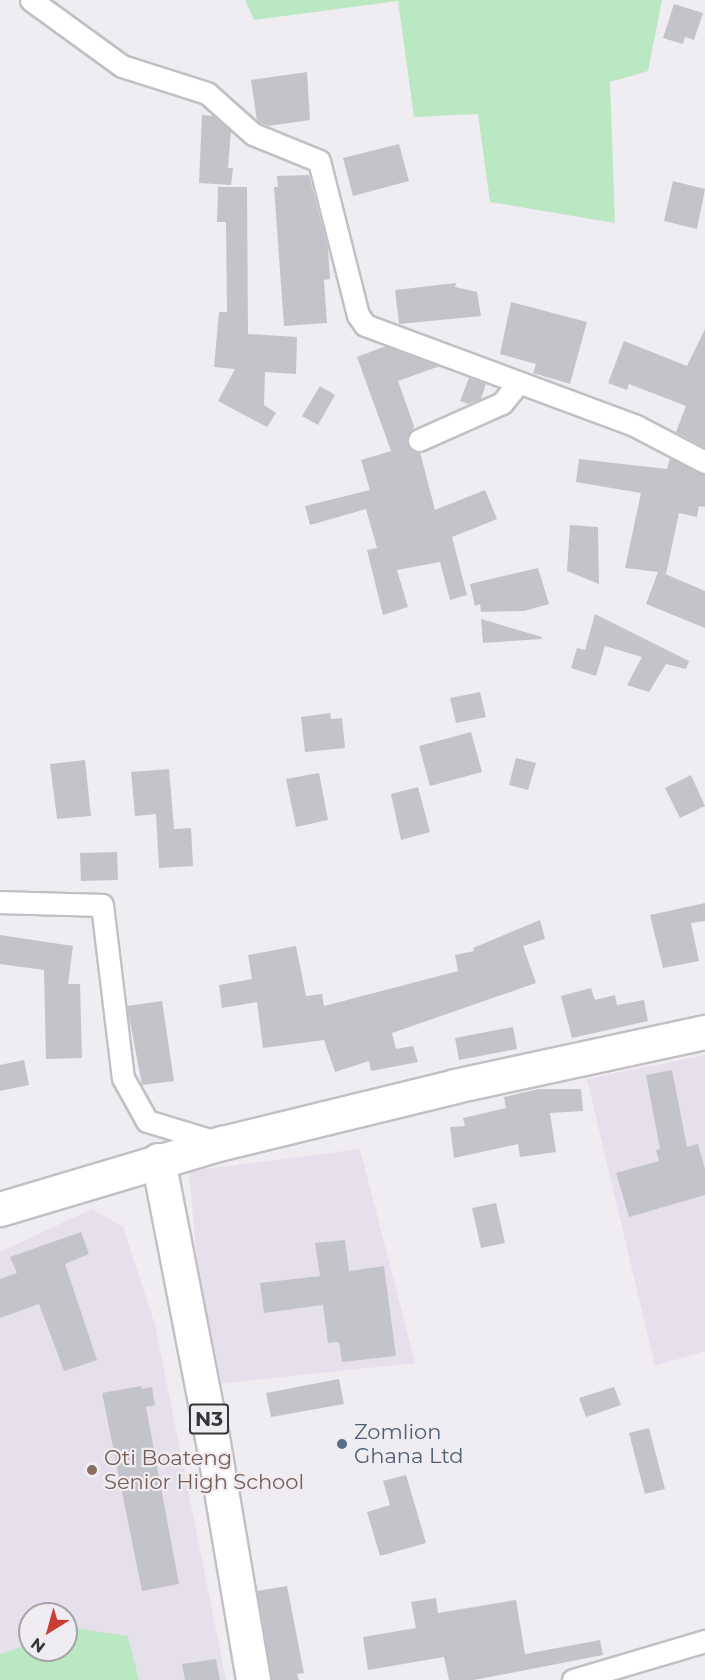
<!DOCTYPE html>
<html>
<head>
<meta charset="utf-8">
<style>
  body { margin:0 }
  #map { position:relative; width:705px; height:1680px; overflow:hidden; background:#efecf2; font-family:Montserrat,sans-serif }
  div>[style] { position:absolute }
  .built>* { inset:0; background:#e6e0ec }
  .green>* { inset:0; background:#bae8c3 }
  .building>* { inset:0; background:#c3c4ca }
  .roads { filter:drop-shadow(2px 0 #c2bfc5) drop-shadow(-2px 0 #c2bfc5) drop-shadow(0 2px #c2bfc5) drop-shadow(0 -2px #c2bfc5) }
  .street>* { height:21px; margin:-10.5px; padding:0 10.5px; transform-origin:10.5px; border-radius:10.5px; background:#fff }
  .primary>* { height:33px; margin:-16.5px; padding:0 16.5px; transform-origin:16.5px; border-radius:16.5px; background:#fff }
  .dots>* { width:16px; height:16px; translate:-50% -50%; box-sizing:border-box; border:3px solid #efecf2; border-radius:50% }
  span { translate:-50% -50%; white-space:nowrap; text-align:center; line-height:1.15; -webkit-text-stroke:4.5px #efecf2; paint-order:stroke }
  .shield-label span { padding:2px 4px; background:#efecf2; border:2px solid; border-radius:4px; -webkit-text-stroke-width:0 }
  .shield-label { font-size:20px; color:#373538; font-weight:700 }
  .service-label { font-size:21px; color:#4e5e75 }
  .left { translate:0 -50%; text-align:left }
  .education-label { font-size:21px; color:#785e54 }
  .north { position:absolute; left:18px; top:1602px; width:60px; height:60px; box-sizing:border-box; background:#efecf2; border:2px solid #a5a3a8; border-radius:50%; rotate:217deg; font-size:16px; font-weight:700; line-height:24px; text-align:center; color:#373538 }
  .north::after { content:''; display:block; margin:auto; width:21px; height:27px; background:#cb3d34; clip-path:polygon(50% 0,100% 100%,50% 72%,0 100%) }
</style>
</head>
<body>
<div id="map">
  <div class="built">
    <i style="clip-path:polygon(705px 1055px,705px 1351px,655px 1366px,587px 1079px)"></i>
    <i style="clip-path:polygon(360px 1149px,415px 1363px,208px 1385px,189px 1171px)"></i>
    <i style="clip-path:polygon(evenodd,92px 1209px,123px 1227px,155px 1325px,226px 1680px,0 1680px,0 1252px,92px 1209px,30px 1614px,66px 1614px,66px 1650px,30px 1650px,30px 1614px)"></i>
  </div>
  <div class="green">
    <i style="clip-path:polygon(245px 0,662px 0,648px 71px,610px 82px,615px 223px,490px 202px,478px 114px,414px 117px,398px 1px,254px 20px)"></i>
    <i style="clip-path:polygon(75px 1628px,128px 1636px,139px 1680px,0 1680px,0 1654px,30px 1644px,30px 1650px,66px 1650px,66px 1631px)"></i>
  </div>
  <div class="building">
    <i style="clip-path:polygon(674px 4px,703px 13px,694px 40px,685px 37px,683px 44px,663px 38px)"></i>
    <i style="clip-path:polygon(307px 72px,310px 120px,268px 126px,257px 121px,251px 80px)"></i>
    <i style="clip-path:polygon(202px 115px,214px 116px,231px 131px,228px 168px,233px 168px,231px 185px,199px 183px)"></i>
    <i style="clip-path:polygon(399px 144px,409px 181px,353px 196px,343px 158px)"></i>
    <i style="clip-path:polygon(309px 175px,328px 248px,330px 279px,324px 280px,327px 323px,284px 326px,274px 187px,278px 187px,277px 176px)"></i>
    <i style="clip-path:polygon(673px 181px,705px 189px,697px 229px,664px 221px)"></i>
    <i style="clip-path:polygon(218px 187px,247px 187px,248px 334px,297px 337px,296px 374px,265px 372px,264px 405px,276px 413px,267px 427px,218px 401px,235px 369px,214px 367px,219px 312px,227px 312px,226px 222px,217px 222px)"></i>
    <i style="clip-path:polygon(456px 283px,455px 287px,477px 292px,481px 316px,399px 324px,395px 290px)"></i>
    <i style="clip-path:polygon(511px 302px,587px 322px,570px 384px,533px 373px,536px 364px,500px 354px)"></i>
    <i style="clip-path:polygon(705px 329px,705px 448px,676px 432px,686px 406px,629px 384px,627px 390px,608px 383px,624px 341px,687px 366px)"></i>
    <i style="clip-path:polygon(386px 346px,440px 366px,398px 381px,414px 426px,407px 445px,420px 452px,435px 510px,485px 490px,497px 519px,452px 537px,467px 595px,450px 600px,440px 562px,397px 570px,408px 607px,383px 615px,367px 550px,377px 548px,366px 509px,310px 525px,305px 506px,370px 490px,361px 460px,391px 451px,357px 357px)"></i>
    <i style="clip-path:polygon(469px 378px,486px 384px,481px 399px,468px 404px,460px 401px)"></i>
    <i style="clip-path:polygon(320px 386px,335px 395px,318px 425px,302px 416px)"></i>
    <i style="clip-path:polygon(670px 458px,705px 475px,705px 507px,699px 506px,697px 517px,679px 513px,666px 574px,663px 573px,705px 591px,705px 628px,646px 604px,658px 572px,625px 568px,641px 493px,576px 482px,579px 459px,667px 469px)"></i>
    <i style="clip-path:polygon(570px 525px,598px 527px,599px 584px,567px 571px)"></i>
    <i style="clip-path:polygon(538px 568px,549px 604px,524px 611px,481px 612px,480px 604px,475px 606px,470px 584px)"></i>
    <i style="clip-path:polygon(595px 614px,689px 661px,686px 669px,666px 664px,649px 692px,627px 685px,642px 657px,605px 646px,596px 676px,571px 668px,577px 648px,585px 650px)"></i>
    <i style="clip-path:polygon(481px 619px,542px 637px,541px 639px,483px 643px)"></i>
    <i style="clip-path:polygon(480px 692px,486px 717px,456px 723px,450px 698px)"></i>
    <i style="clip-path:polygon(330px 713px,331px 719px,342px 718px,345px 748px,305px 752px,301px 717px)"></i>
    <i style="clip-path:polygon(471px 732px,482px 772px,430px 786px,419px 746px)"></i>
    <i style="clip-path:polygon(516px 758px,536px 763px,528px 790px,509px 785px)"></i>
    <i style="clip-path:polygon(85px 760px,91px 816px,57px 819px,50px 764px)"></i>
    <i style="clip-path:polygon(169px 769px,174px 829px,191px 828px,193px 866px,159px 868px,156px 814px,135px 816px,131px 772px)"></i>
    <i style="clip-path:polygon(319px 773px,328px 820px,296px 827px,286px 779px)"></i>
    <i style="clip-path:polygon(691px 775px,705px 806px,680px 818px,665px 788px)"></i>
    <i style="clip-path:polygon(418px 787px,430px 832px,401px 840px,391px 794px)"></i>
    <i style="clip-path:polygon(117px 852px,118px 880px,81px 881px,80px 853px)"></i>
    <i style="clip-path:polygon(705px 903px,705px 921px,691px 923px,699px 961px,663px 968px,650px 915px)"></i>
    <i style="clip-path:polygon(540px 920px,545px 939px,523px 946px,536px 983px,392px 1033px,396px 1049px,413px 1046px,418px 1062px,371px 1071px,369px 1061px,335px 1072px,324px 1040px,263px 1048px,257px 1002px,222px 1008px,219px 985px,252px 979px,248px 955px,296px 946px,306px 996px,322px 994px,324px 1006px,458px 971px,455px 955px,474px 951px,473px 948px)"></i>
    <i style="clip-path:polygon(0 935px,73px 946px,68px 984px,80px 984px,82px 1058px,46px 1059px,44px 970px,0 964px)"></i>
    <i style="clip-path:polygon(591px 988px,595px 1000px,615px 995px,617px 1005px,644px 1000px,648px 1021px,572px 1038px,561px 996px)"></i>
    <i style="clip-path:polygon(162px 1001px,174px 1081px,142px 1085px,127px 1006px)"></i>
    <i style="clip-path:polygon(513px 1027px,517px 1049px,459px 1060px,455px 1038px)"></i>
    <i style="clip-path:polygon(24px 1060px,29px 1085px,0 1091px,0 1065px)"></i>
    <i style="clip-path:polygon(672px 1070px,687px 1147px,698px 1144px,705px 1169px,705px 1195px,629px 1217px,616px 1173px,659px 1161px,656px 1150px,660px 1149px,646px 1075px)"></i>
    <i style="clip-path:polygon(539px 1089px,581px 1089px,583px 1111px,550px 1113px,556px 1152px,520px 1157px,518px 1144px,454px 1158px,450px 1127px,465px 1126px,463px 1118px,506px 1108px,504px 1097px)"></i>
    <i style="clip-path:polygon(496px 1203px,505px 1243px,481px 1248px,472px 1208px)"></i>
    <i style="clip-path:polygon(81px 1232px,89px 1254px,65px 1264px,97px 1360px,64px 1371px,39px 1304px,0 1318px,0 1279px,17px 1273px,10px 1257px)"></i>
    <i style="clip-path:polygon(345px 1240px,349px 1271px,384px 1266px,396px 1356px,342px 1362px,339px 1342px,328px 1343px,323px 1305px,264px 1313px,260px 1283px,320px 1276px,315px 1243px)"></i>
    <i style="clip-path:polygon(339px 1379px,344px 1404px,271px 1417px,266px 1393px)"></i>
    <i style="clip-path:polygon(141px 1386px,142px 1389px,152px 1387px,155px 1405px,146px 1407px,179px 1584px,142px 1591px,102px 1393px)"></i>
    <i style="clip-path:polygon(614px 1387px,621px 1405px,586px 1417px,579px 1398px)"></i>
    <i style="clip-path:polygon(649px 1428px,665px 1489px,645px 1494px,629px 1433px)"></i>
    <i style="clip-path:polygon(406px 1475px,426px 1543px,380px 1556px,367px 1512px,390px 1505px,383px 1481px)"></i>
    <i style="clip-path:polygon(287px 1586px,304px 1673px,297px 1674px,299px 1680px,271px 1680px,257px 1591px)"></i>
    <i style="clip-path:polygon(436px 1598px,438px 1613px,516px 1600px,525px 1654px,600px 1640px,603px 1655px,474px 1680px,449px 1680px,444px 1657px,368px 1670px,363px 1637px,416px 1628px,411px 1602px)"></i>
    <i style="clip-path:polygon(216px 1659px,220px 1680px,185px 1680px,182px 1664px)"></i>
  </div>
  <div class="roads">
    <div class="street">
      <i style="left:31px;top:0;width:112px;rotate:36deg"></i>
      <i style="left:122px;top:66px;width:89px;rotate:17.6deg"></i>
      <i style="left:207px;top:93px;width:62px;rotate:41.7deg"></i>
      <i style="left:253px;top:134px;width:71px;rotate:22.2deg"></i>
      <i style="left:319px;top:161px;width:159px;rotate:75.8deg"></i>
      <i style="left:358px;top:315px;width:12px;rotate:55deg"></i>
      <i style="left:365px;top:325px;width:289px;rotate:20.4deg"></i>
      <i style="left:636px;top:426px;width:78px;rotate:27.6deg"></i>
      <i style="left:419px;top:440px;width:91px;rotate:-24deg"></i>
      <i style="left:502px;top:403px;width:26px;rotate:-51deg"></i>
      <i style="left:0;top:902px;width:102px;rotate:1.7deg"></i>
      <i style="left:102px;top:905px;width:174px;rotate:83.1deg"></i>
      <i style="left:123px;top:1078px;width:49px;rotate:60.8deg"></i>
      <i style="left:147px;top:1121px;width:76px;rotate:16.8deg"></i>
      <i style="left:573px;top:1680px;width:138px;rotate:-16.5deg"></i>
    </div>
    <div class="primary">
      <i style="left:158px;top:1160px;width:282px;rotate:79deg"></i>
      <i style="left:212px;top:1437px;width:246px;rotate:80.4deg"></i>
      <i style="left:0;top:1209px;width:232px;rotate:-16.6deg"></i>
      <i style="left:222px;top:1143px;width:240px;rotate:-13.7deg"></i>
      <i style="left:455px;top:1086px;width:256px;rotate:-12.2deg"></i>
    </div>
  </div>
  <div class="dots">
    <i style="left:342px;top:1444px;background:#5c6f8a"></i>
    <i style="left:92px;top:1470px;background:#8d6e63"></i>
  </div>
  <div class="shield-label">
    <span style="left:209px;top:1419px">N3</span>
  </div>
  <div class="service-label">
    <span class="left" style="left:354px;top:1444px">Zomlion<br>Ghana Ltd</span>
  </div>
  <div class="education-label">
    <span class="left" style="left:104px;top:1470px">Oti Boateng<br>Senior High School</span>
  </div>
  <div class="north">N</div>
</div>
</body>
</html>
